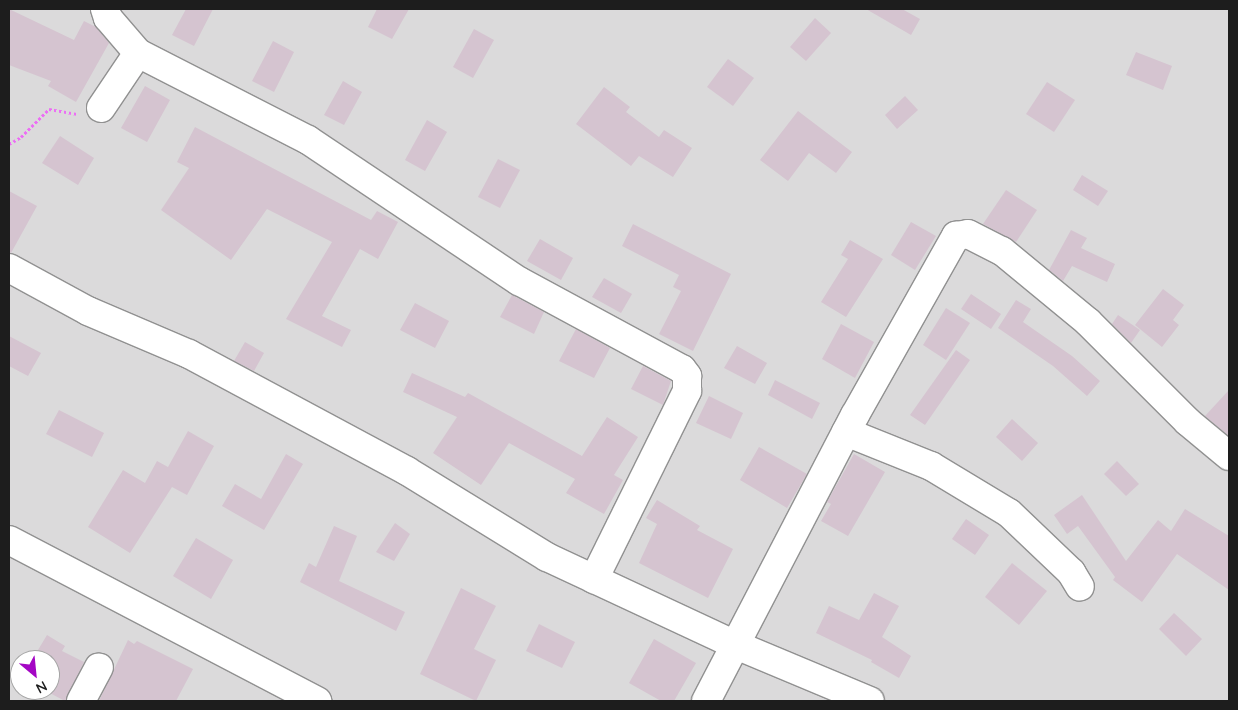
<!DOCTYPE html>
<html>
<head>
<meta charset="utf-8">
<style>
  body { margin:0 }
  #map { position:relative; width:1238px; height:710px; overflow:hidden; background:#eee4e9; font-family:Quicksand,sans-serif }
  div>[style] { position:absolute }
  .residential>* { inset:0; background:#dbdadb }
  .building>* { inset:0; background:#d5c4d0 }
  .path>* { height:3px; margin-top:-1.5px; transform-origin:0; background:repeating-linear-gradient(90deg,#ec6ef4 0 2.5px,transparent 0 5px) }
  .roads { filter:drop-shadow(1px 0 #919191) drop-shadow(-1px 0 #919191) drop-shadow(0 1px #919191) drop-shadow(0 -1px #919191) }
  .minor>* { height:28px; margin:-14px; padding:0 14px; transform-origin:14px; border-radius:14px; background:#fff }
  span { translate:-50% -50%; white-space:nowrap; text-align:center; line-height:1.15; -webkit-text-stroke:4px #fff; paint-order:stroke }
  .frame { position:absolute; inset:0; border:10px solid #1d1d1d; pointer-events:none }
  .north { position:absolute; left:10px; top:650px; width:50px; height:50px; box-sizing:border-box; background:#fff; border:1px solid #a5a5a5; border-radius:50%; rotate:152deg; font-size:14px; font-weight:700; line-height:20px; text-align:center; color:#1d1d1d }
  .north::after { content:''; display:block; margin:auto; width:18px; height:22px; background:#a407c4; clip-path:polygon(50% 0,100% 100%,50% 72%,0 100%) }
</style>
</head>
<body>
<div id="map">
  <div class="residential">
    <i style="clip-path:polygon(evenodd,9px 9px,1229px 9px,1229px 701px,9px 701px,9px 9px,20px 660px,50px 660px,50px 690px,20px 690px,20px 660px)"></i>
  </div>
  <div class="building">
    <i style="clip-path:polygon(9px 9px,74px 40px,84px 21px,96px 27px,109px 43px,76px 102px,48px 86px,51px 81px,9px 65px)"></i>
    <i style="clip-path:polygon(186px 9px,213px 9px,194px 46px,172px 35px)"></i>
    <i style="clip-path:polygon(377px 9px,409px 9px,392px 39px,368px 27px)"></i>
    <i style="clip-path:polygon(866px 9px,902px 9px,920px 19px,911px 35px)"></i>
    <i style="clip-path:polygon(815px 18px,831px 33px,806px 61px,790px 47px)"></i>
    <i style="clip-path:polygon(474px 29px,494px 40px,473px 78px,453px 67px)"></i>
    <i style="clip-path:polygon(273px 41px,294px 52px,274px 92px,252px 81px)"></i>
    <i style="clip-path:polygon(1136px 52px,1172px 66px,1163px 90px,1126px 75px)"></i>
    <i style="clip-path:polygon(728px 59px,754px 78px,733px 106px,707px 87px)"></i>
    <i style="clip-path:polygon(343px 81px,362px 92px,344px 125px,324px 115px)"></i>
    <i style="clip-path:polygon(1047px 82px,1075px 100px,1054px 132px,1026px 114px)"></i>
    <i style="clip-path:polygon(145px 86px,170px 100px,147px 142px,121px 128px)"></i>
    <i style="clip-path:polygon(604px 87px,630px 107px,626px 112px,659px 137px,664px 130px,692px 148px,673px 177px,639px 156px,631px 166px,576px 124px)"></i>
    <i style="clip-path:polygon(905px 96px,918px 110px,897px 129px,885px 115px)"></i>
    <i style="clip-path:polygon(798px 111px,852px 152px,836px 173px,809px 153px,788px 181px,760px 160px)"></i>
    <i style="clip-path:polygon(427px 120px,447px 132px,425px 171px,405px 160px)"></i>
    <i style="clip-path:polygon(195px 127px,371px 220px,377px 211px,398px 222px,378px 259px,360px 249px,322px 316px,351px 330px,342px 347px,286px 319px,332px 242px,267px 209px,231px 260px,161px 210px,189px 168px,177px 162px)"></i>
    <i style="clip-path:polygon(60px 136px,94px 158px,78px 185px,42px 163px)"></i>
    <i style="clip-path:polygon(498px 159px,520px 170px,500px 208px,478px 197px)"></i>
    <i style="clip-path:polygon(1082px 175px,1108px 191px,1098px 206px,1073px 190px)"></i>
    <i style="clip-path:polygon(1006px 190px,1037px 210px,1016px 242px,983px 224px)"></i>
    <i style="clip-path:polygon(9px 191px,37px 206px,11px 253px,9px 252px)"></i>
    <i style="clip-path:polygon(911px 222px,936px 236px,915px 270px,891px 255px)"></i>
    <i style="clip-path:polygon(633px 224px,731px 274px,693px 351px,659px 334px,681px 291px,673px 287px,679px 275px,622px 246px)"></i>
    <i style="clip-path:polygon(1071px 230px,1087px 238px,1081px 248px,1115px 264px,1107px 282px,1072px 266px,1063px 281px,1049px 270px)"></i>
    <i style="clip-path:polygon(540px 239px,573px 258px,561px 280px,527px 261px)"></i>
    <i style="clip-path:polygon(850px 240px,883px 259px,846px 317px,821px 302px,848px 259px,841px 255px)"></i>
    <i style="clip-path:polygon(604px 278px,632px 294px,621px 313px,592px 297px)"></i>
    <i style="clip-path:polygon(1163px 289px,1184px 305px,1173px 320px,1179px 325px,1162px 347px,1135px 325px)"></i>
    <i style="clip-path:polygon(971px 294px,1001px 314px,991px 329px,961px 309px)"></i>
    <i style="clip-path:polygon(512px 295px,544px 312px,534px 334px,500px 317px)"></i>
    <i style="clip-path:polygon(1016px 300px,1031px 309px,1023px 322px,1072px 356px,1100px 381px,1087px 396px,1053px 366px,998px 328px)"></i>
    <i style="clip-path:polygon(415px 303px,449px 321px,435px 348px,400px 330px)"></i>
    <i style="clip-path:polygon(946px 308px,970px 323px,946px 360px,923px 345px)"></i>
    <i style="clip-path:polygon(1118px 315px,1140px 330px,1131px 343px,1112px 324px)"></i>
    <i style="clip-path:polygon(841px 324px,874px 342px,855px 378px,822px 359px)"></i>
    <i style="clip-path:polygon(576px 329px,610px 348px,594px 378px,559px 361px)"></i>
    <i style="clip-path:polygon(9px 336px,41px 353px,28px 376px,9px 366px)"></i>
    <i style="clip-path:polygon(245px 342px,264px 353px,254px 371px,234px 361px)"></i>
    <i style="clip-path:polygon(737px 346px,767px 363px,755px 384px,724px 368px)"></i>
    <i style="clip-path:polygon(956px 350px,970px 360px,925px 425px,910px 415px)"></i>
    <i style="clip-path:polygon(643px 366px,671px 381px,663px 405px,631px 389px)"></i>
    <i style="clip-path:polygon(412px 373px,465px 397px,468px 393px,582px 456px,607px 417px,638px 437px,614px 475px,623px 480px,604px 514px,566px 493px,575px 479px,509px 443px,481px 485px,433px 453px,457px 417px,403px 392px)"></i>
    <i style="clip-path:polygon(775px 380px,820px 403px,812px 419px,768px 395px)"></i>
    <i style="clip-path:polygon(1229px 390px,1229px 436px,1205px 416px)"></i>
    <i style="clip-path:polygon(709px 396px,743px 413px,731px 439px,696px 423px)"></i>
    <i style="clip-path:polygon(59px 410px,104px 433px,92px 457px,46px 434px)"></i>
    <i style="clip-path:polygon(1012px 419px,1038px 443px,1022px 461px,996px 437px)"></i>
    <i style="clip-path:polygon(188px 431px,214px 446px,187px 495px,172px 487px,130px 553px,88px 527px,123px 470px,145px 483px,157px 461px,168px 467px)"></i>
    <i style="clip-path:polygon(759px 447px,807px 474px,787px 508px,740px 480px)"></i>
    <i style="clip-path:polygon(286px 454px,303px 464px,264px 530px,222px 506px,235px 484px,261px 499px)"></i>
    <i style="clip-path:polygon(854px 454px,885px 472px,848px 536px,821px 521px,831px 504px,827px 502px)"></i>
    <i style="clip-path:polygon(1117px 461px,1139px 484px,1126px 496px,1104px 474px)"></i>
    <i style="clip-path:polygon(1082px 495px,1126px 561px,1158px 520px,1171px 531px,1185px 509px,1229px 536px,1229px 590px,1177px 554px,1142px 602px,1113px 580px,1115px 577px,1078px 526px,1067px 534px,1054px 515px)"></i>
    <i style="clip-path:polygon(657px 500px,700px 526px,697px 530px,733px 549px,708px 598px,639px 563px,657px 524px,646px 518px)"></i>
    <i style="clip-path:polygon(966px 519px,989px 535px,975px 555px,952px 539px)"></i>
    <i style="clip-path:polygon(395px 523px,410px 534px,394px 561px,376px 552px)"></i>
    <i style="clip-path:polygon(334px 526px,357px 536px,339px 581px,405px 612px,396px 631px,300px 582px,309px 563px,316px 567px)"></i>
    <i style="clip-path:polygon(196px 538px,233px 560px,211px 599px,173px 576px)"></i>
    <i style="clip-path:polygon(1012px 563px,1047px 591px,1019px 625px,985px 597px)"></i>
    <i style="clip-path:polygon(461px 588px,496px 606px,474px 649px,496px 660px,476px 701px,420px 674px)"></i>
    <i style="clip-path:polygon(874px 593px,899px 606px,882px 637px,911px 656px,899px 678px,871px 662px,872px 660px,816px 633px,829px 606px,859px 620px)"></i>
    <i style="clip-path:polygon(1174px 613px,1202px 639px,1186px 656px,1159px 629px)"></i>
    <i style="clip-path:polygon(539px 624px,575px 642px,562px 668px,526px 651px)"></i>
    <i style="clip-path:polygon(47px 635px,65px 646px,62px 651px,84px 662px,65px 701px,44px 690px,50px 690px,50px 660px,32px 660px)"></i>
    <i style="clip-path:polygon(654px 639px,696px 663px,674px 701px,661px 701px,629px 683px)"></i>
    <i style="clip-path:polygon(128px 640px,134px 644px,137px 641px,193px 669px,176px 701px,99px 701px)"></i>
  </div>
  <div class="path">
    <i style="left:9px;top:144px;width:14px;rotate:-30deg"></i>
    <i style="left:21px;top:137px;width:40px;rotate:-45deg"></i>
    <i style="left:49px;top:109px;width:28px;rotate:10deg"></i>
  </div>
  <div class="roads">
    <div class="minor">
      <i style="left:105px;top:9px;width:9px;rotate:72deg"></i>
      <i style="left:108px;top:18px;width:46px;rotate:49.4deg"></i>
      <i style="left:138px;top:53px;width:191px;rotate:27.1deg"></i>
      <i style="left:308px;top:140px;width:254px;rotate:33.8deg"></i>
      <i style="left:519px;top:281px;width:185px;rotate:28.4deg"></i>
      <i style="left:682px;top:369px;width:9px;rotate:54deg"></i>
      <i style="left:687px;top:376px;width:15px;rotate:90deg"></i>
      <i style="left:687px;top:391px;width:210px;rotate:116.3deg"></i>
      <i style="left:101px;top:108px;width:66px;rotate:-56.1deg"></i>
      <i style="left:9px;top:268px;width:90px;rotate:28.6deg"></i>
      <i style="left:88px;top:311px;width:110px;rotate:23.1deg"></i>
      <i style="left:189px;top:354px;width:247px;rotate:28.2deg"></i>
      <i style="left:407px;top:471px;width:164px;rotate:31.6deg"></i>
      <i style="left:547px;top:557px;width:208px;rotate:25deg"></i>
      <i style="left:736px;top:645px;width:145px;rotate:22.7deg"></i>
      <i style="left:846px;top:432px;width:92px;rotate:21.8deg"></i>
      <i style="left:931px;top:466px;width:91px;rotate:31.1deg"></i>
      <i style="left:1009px;top:513px;width:86px;rotate:43.6deg"></i>
      <i style="left:1071px;top:572px;width:17px;rotate:59deg"></i>
      <i style="left:9px;top:540px;width:348px;rotate:27.6deg"></i>
      <i style="left:81px;top:701px;width:38px;rotate:-62deg"></i>
      <i style="left:706px;top:701px;width:322px;rotate:-62.5deg"></i>
      <i style="left:855px;top:415px;width:206px;rotate:-60.6deg"></i>
      <i style="left:956px;top:236px;width:12px;rotate:-9deg"></i>
      <i style="left:968px;top:234px;width:38px;rotate:27deg"></i>
      <i style="left:1002px;top:251px;width:112px;rotate:39.5deg"></i>
      <i style="left:1088px;top:322px;width:141px;rotate:45deg"></i>
      <i style="left:1188px;top:422px;width:53px;rotate:39.7deg"></i>
    </div>
  </div>
  <div class="frame"></div>
  <div class="north">N</div>
</div>
</body>
</html>
